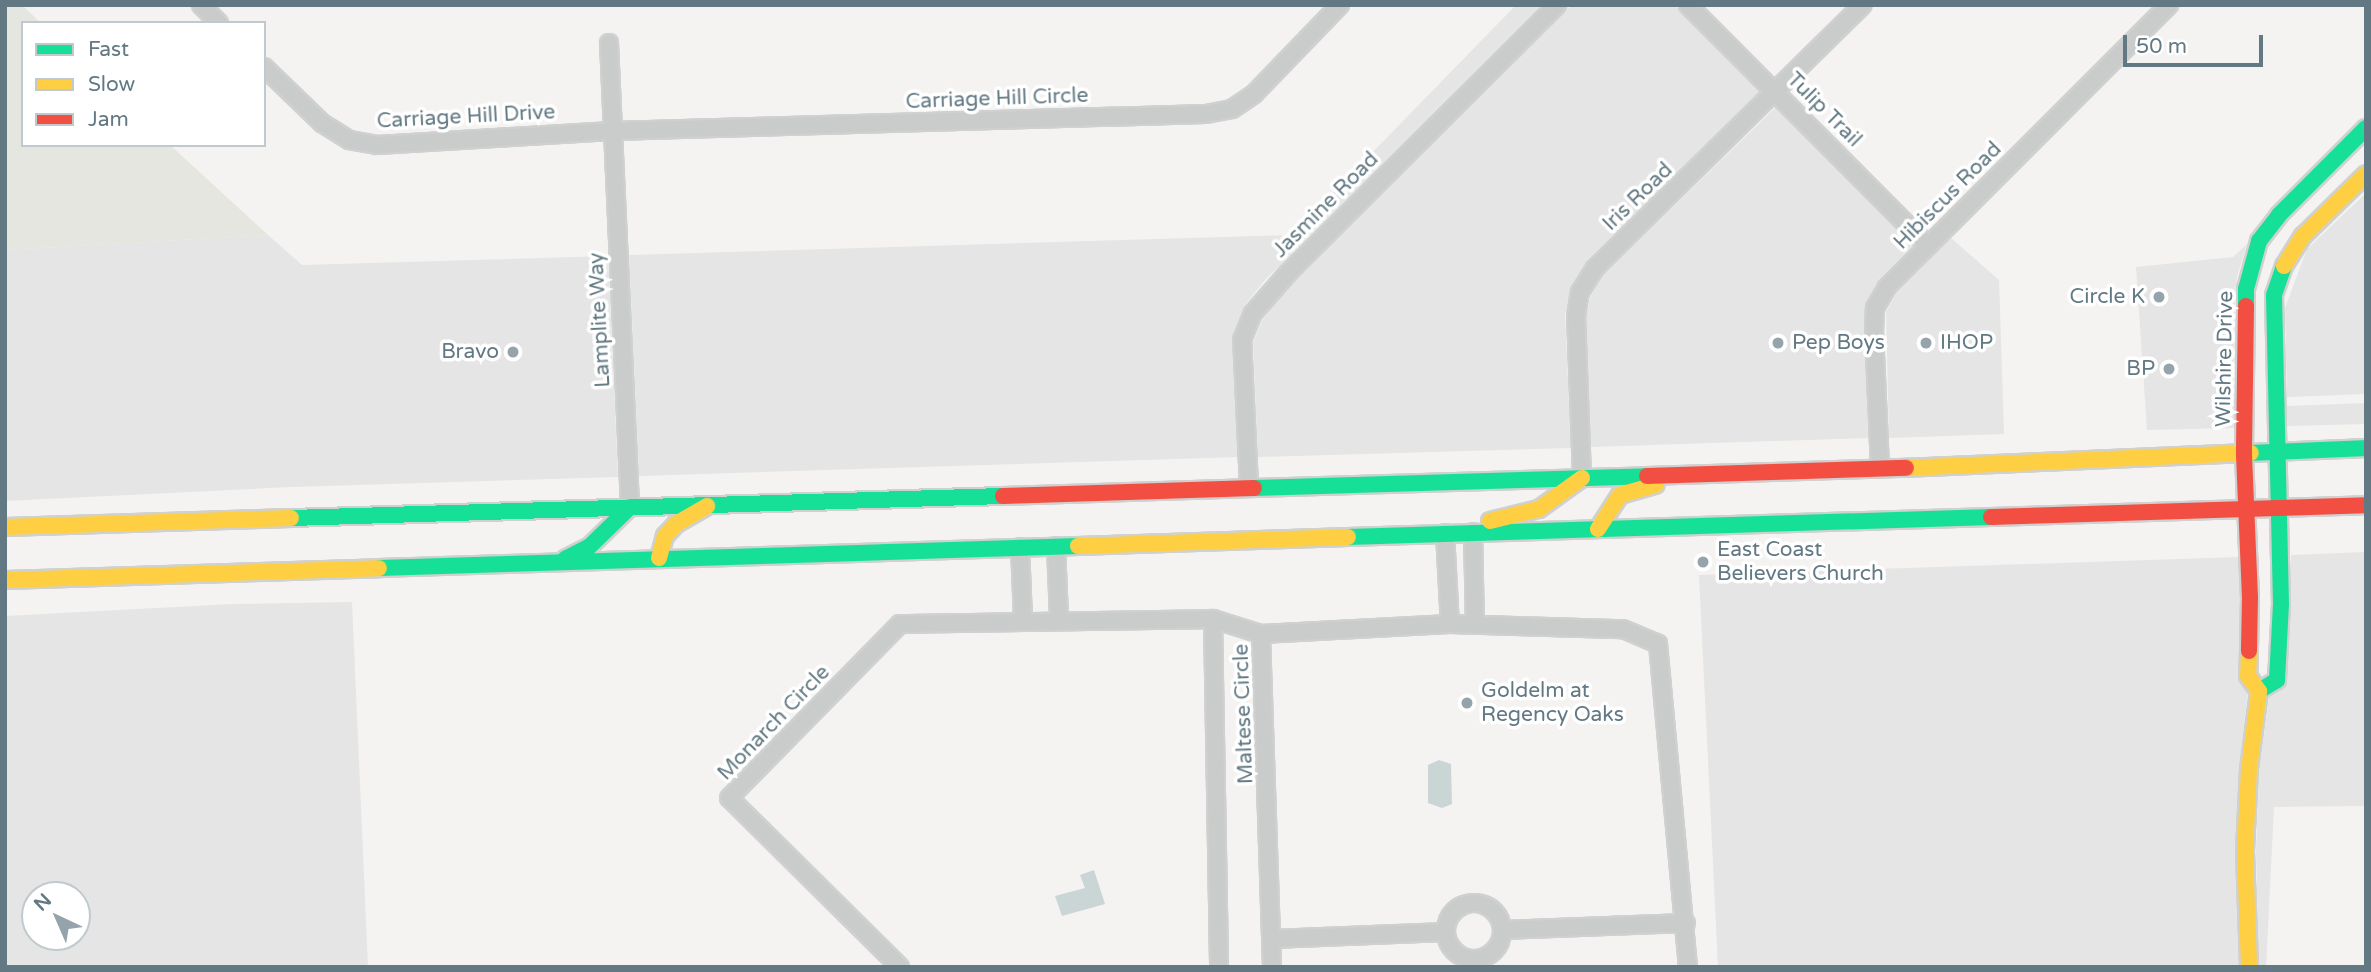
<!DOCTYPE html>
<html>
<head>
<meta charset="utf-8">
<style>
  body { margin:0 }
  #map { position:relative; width:2371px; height:972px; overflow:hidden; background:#f4f3f1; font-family:"Varela Round",sans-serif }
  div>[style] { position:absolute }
  .built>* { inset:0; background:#e4e5e4 }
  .green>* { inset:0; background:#e4e6df }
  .water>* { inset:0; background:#cad5d6 }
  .roads { filter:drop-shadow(2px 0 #cfd1d0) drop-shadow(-2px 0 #cfd1d0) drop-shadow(0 2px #cfd1d0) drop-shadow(0 -2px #cfd1d0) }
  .street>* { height:16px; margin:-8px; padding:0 8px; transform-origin:8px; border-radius:8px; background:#cacbcb }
  .street>.ring { margin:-8px; padding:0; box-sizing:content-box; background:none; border:16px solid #cacbcb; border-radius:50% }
  .fast>* { height:16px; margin:-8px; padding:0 8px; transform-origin:8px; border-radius:8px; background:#16e098 }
  .slow>* { height:16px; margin:-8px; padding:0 8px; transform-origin:8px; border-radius:8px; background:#ffcf43 }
  .jam>* { height:16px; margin:-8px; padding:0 8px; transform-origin:8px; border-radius:8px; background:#f24e42 }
  .dots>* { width:19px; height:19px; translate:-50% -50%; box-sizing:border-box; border:4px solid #fff; border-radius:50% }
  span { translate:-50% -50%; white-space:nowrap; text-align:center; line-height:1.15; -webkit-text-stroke:7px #fff; paint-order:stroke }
  .street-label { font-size:21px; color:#627983 }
  .poi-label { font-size:21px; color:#627983 }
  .right { translate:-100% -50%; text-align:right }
  .left { translate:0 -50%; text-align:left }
  .frame { position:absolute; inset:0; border:7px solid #627983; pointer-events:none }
  .legend { position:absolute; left:21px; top:21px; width:245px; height:126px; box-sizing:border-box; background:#fff; border:2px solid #c0c9cd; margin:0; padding:9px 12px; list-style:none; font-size:21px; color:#627983 }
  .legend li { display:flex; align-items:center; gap:14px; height:35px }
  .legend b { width:35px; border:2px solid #c0c9cd }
  .north { position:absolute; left:21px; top:881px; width:70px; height:70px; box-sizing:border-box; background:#fff; border:2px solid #c0c9cd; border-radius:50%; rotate:316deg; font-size:19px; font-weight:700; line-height:28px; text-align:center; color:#627983 }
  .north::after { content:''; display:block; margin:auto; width:24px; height:32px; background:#95a4aa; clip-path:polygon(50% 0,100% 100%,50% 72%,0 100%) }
  .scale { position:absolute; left:2123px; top:35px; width:140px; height:32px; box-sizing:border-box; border:4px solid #627983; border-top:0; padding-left:9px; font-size:21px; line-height:24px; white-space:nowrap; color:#627983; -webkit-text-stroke:5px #fff; paint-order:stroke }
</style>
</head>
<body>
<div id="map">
  <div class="built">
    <i style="clip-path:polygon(1516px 5px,1541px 5px,1265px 280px,1244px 306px,1232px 339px,1238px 457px,639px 476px,629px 255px,1292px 235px)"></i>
    <i style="clip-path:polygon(1572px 5px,1674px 5px,1762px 91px,1587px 260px,1571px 286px,1565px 315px,1571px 448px,1258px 457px,1253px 343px,1262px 320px,1281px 295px)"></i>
    <i style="clip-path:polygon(1777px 106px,1913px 245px,1879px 279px,1865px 306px,1868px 438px,1591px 447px,1586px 318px,1590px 297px,1603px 275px)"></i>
    <i style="clip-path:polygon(2366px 193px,2366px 394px,2287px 397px,2285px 308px,2307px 249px)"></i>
    <i style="clip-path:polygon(268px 235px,302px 265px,608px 256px,618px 477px,291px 487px,5px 501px,5px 250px)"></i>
    <i style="clip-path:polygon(1951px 238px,1999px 280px,2004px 434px,1889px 438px,1886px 312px,1896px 294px)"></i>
    <i style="clip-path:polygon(2247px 244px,2237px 277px,2235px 296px,2234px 428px,2147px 430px,2136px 267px,2233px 257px)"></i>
    <i style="clip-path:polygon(2366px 403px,2366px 424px,2287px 426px,2287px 406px)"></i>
    <i style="clip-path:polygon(2366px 552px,2366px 806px,2274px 807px,2266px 967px,2259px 967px,2256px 852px,2259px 772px,2269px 698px,2283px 689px,2287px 682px,2291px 555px)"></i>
    <i style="clip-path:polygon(2238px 557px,2248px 692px,2239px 768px,2239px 967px,1718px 967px,1699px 575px)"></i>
    <i style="clip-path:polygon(evenodd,352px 602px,368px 967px,5px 967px,5px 616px,233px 604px,352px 602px,77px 895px,77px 937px,35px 937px,35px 895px,77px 895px)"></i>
  </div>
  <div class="green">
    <i style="clip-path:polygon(5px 5px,22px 5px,41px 23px,23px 23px,23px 145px,170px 145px,268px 235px,5px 250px)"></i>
  </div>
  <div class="water">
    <i style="clip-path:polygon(1439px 760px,1451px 764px,1452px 804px,1442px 808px,1428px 803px,1428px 765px)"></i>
    <i style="clip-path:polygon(1094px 870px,1105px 904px,1062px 916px,1055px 896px,1085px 888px,1080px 875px)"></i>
  </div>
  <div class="roads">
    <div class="street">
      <i style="left:201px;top:5px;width:25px;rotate:45deg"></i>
      <i style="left:1688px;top:5px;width:340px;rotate:45.1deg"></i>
      <i style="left:609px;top:43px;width:464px;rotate:87.4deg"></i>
      <i style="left:264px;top:67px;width:81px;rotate:44deg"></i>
      <i style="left:322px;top:123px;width:32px;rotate:32deg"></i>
      <i style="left:349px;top:140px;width:28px;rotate:10deg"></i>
      <i style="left:377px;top:145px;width:236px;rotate:-3.4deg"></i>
      <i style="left:613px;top:131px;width:593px;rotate:-1.64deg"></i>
      <i style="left:1206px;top:114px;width:26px;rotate:-11deg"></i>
      <i style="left:1232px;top:109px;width:27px;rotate:-34deg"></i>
      <i style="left:1254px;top:94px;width:124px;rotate:-46deg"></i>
      <i style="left:1880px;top:468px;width:135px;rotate:-92.5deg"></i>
      <i style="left:1874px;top:333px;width:25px;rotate:-88deg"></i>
      <i style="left:1875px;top:308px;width:24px;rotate:-60deg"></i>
      <i style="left:1887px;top:287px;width:399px;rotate:-45deg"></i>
      <i style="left:1582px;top:478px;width:162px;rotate:-92.1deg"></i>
      <i style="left:1576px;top:316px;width:24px;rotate:-81deg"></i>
      <i style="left:1580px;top:292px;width:28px;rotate:-58deg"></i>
      <i style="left:1595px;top:268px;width:375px;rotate:-44.5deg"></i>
      <i style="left:1249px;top:486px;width:146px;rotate:-92.7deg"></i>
      <i style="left:1242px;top:340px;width:29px;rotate:-68deg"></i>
      <i style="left:1253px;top:313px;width:53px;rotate:-48.8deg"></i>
      <i style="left:1288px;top:273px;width:380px;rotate:-44.9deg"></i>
      <i style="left:1473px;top:532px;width:93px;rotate:88.8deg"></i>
      <i style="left:1445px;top:533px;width:91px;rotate:86.9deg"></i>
      <i style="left:1056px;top:546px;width:73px;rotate:87.6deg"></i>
      <i style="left:1020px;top:547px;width:73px;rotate:87.6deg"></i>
      <i style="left:1213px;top:619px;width:50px;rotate:17.4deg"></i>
      <i class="ring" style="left:1446px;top:903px;width:40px;height:40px"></i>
      <i style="left:1502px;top:930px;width:184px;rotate:-2.2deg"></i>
      <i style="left:1272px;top:939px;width:174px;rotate:-2.3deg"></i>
      <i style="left:900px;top:967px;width:240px;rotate:-135.3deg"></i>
      <i style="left:729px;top:798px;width:244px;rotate:-45.5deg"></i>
      <i style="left:900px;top:624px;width:313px;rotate:-0.9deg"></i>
      <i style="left:1213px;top:619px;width:348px;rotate:89deg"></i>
      <i style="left:1272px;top:967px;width:333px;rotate:-91.9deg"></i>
      <i style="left:1261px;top:634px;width:189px;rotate:-3deg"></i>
      <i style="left:1450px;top:624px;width:173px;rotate:1.7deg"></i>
      <i style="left:1623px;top:629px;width:38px;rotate:23deg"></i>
      <i style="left:1658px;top:644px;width:324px;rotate:84.7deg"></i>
    </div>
    <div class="fast">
      <i style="left:2246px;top:306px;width:17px;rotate:-90deg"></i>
      <i style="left:2246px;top:289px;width:50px;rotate:-74.8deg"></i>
      <i style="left:2259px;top:241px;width:33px;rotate:-52deg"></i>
      <i style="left:2279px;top:215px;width:123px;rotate:-45deg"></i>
      <i style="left:2251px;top:453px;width:115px;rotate:-2.5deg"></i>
      <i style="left:1254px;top:488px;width:393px;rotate:-1.7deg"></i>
      <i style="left:291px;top:518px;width:712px;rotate:-1.77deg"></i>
      <i style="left:1348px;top:537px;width:643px;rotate:-1.78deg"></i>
      <i style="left:565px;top:559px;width:27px;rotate:-27deg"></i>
      <i style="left:589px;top:547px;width:57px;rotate:-44.3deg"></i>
      <i style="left:379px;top:568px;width:699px;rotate:-1.8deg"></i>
      <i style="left:2259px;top:691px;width:21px;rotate:-31deg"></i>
      <i style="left:2277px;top:680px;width:76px;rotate:-87deg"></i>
      <i style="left:2281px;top:604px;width:309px;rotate:-91.3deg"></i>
      <i style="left:2274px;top:295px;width:31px;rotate:-71deg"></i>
    </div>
    <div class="slow">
      <i style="left:2284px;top:266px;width:36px;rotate:-58deg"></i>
      <i style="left:2303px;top:236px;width:88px;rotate:-44.5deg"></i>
      <i style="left:1906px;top:468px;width:345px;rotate:-2.5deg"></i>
      <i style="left:1490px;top:521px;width:50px;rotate:-13.8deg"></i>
      <i style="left:1539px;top:509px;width:53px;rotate:-35.8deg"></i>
      <i style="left:5px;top:527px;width:286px;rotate:-1.8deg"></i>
      <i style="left:1598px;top:529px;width:40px;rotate:-57.1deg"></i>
      <i style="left:1620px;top:495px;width:37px;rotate:-16deg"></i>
      <i style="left:1078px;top:546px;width:270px;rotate:-1.9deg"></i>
      <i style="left:659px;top:558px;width:23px;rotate:-75deg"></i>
      <i style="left:665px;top:536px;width:16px;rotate:-47deg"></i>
      <i style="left:676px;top:524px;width:36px;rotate:-30deg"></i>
      <i style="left:5px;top:580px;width:374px;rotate:-1.8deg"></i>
      <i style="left:2249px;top:651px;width:25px;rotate:92deg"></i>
      <i style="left:2248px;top:676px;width:19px;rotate:54deg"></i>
      <i style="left:2259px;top:691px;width:79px;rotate:97.3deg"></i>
      <i style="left:2249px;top:769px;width:82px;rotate:92.8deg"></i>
      <i style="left:2245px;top:851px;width:116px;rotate:88deg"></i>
    </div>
    <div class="jam">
      <i style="left:2246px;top:306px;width:149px;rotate:90.8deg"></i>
      <i style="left:2244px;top:455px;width:142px;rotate:87.6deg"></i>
      <i style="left:2250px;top:597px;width:54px;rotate:91.1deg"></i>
      <i style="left:1647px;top:476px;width:259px;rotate:-1.8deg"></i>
      <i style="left:1003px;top:496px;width:251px;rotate:-1.8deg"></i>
      <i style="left:1991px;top:517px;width:375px;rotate:-1.8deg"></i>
    </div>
  </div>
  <div class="dots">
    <i style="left:2159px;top:297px;background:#95a4aa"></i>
    <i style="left:1778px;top:343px;background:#95a4aa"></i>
    <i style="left:1926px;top:343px;background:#95a4aa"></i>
    <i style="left:513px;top:352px;background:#95a4aa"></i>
    <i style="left:2169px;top:369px;background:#95a4aa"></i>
    <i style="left:1703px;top:562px;background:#95a4aa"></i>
    <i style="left:1467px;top:703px;background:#95a4aa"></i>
  </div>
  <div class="street-label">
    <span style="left:997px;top:99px;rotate:-2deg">Carriage Hill Circle</span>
    <span style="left:1824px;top:110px;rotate:45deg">Tulip Trail</span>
    <span style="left:466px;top:117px;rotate:-3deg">Carriage Hill Drive</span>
    <span style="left:1948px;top:196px;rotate:-45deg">Hibiscus Road</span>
    <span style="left:1638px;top:197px;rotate:-44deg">Iris Road</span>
    <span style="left:1326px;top:205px;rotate:-45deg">Jasmine Road</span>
    <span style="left:600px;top:320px;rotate:-93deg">Lamplite Way</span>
    <span style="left:2225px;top:359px;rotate:-89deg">Wilshire Drive</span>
    <span style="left:1244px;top:714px;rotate:-92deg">Maltese Circle</span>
    <span style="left:774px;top:723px;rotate:-46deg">Monarch Circle</span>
  </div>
  <div class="poi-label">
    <span class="right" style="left:2145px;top:297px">Circle K</span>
    <span class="left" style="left:1792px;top:343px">Pep Boys</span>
    <span class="left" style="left:1940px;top:343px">IHOP</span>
    <span class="right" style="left:499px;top:352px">Bravo</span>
    <span class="right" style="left:2155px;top:369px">BP</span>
    <span class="left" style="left:1717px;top:562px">East Coast<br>Believers Church</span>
    <span class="left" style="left:1481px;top:703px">Goldelm at<br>Regency Oaks</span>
  </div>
  <div class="frame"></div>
  <ul class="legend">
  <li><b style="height:9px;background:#16e098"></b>Fast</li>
  <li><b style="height:9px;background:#ffcf43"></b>Slow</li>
  <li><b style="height:9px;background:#f24e42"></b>Jam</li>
  </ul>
  <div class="north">N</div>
  <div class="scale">50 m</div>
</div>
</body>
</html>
